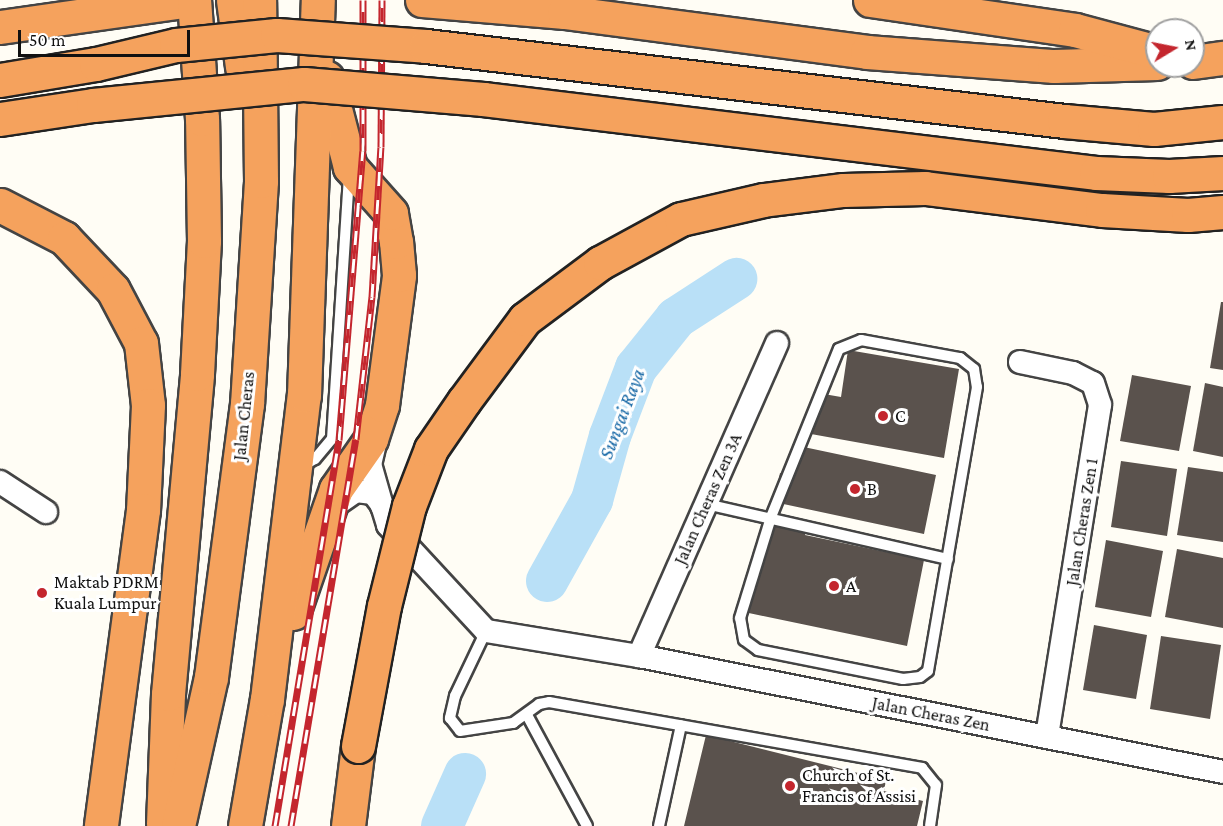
<!DOCTYPE html>
<html>
<head>
<meta charset="utf-8">
<style>
  body { margin:0 }
  #map { position:relative; width:1223px; height:826px; overflow:hidden; background:#fffdf5; font-family:"Crimson Pro",serif }
  div>[style] { position:absolute }
  .river>* { height:42px; margin:-21px; padding:0 21px; transform-origin:21px; border-radius:21px; background:#b9e0f7 }
  .building>* { inset:0; background:#5a524d }
  .roads { filter:drop-shadow(2px 0 #444) drop-shadow(-2px 0 #444) drop-shadow(0 2px #444) drop-shadow(0 -2px #444) }
  .lane>* { height:10px; margin:-5px; padding:0 5px; transform-origin:5px; border-radius:5px; background:#fff }
  .street>* { height:22px; margin:-11px; padding:0 11px; transform-origin:11px; border-radius:11px; background:#fff }
  .highway>* { height:33px; margin:-16.5px; padding:0 16.5px; transform-origin:16.5px; border-radius:16.5px; background:#f5a25d }
  .rail>* { height:7px; margin-top:-3.5px; transform-origin:0; background:repeating-linear-gradient(90deg,#fff 0 14px,#c4262e 0 28px); box-sizing:border-box; border-block:2px solid #c4262e }
  .bridges { filter:drop-shadow(2px 0 #222) drop-shadow(-2px 0 #222) drop-shadow(0 2px #222) drop-shadow(0 -2px #222) }
  .highway-bridge>* { height:33px; margin:-16.5px; padding:0 16.5px; transform-origin:16.5px; border-radius:16.5px; background:#f5a25d }
  .dots>* { width:16px; height:16px; translate:-50% -50%; box-sizing:border-box; border:3px solid #fff; border-radius:50% }
  span { translate:-50% -50%; white-space:nowrap; text-align:center; line-height:1.15; -webkit-text-stroke:6px #fff; paint-order:stroke }
  .street-label { font-size:18px; color:#111 }
  .poi-label { font-size:18px; color:#111 }
  .left { translate:0 -50%; text-align:left }
  .water-label { font-size:20px; color:#1768a6; font-style:italic }
  .north { position:absolute; left:1145px; top:18px; width:60px; height:60px; box-sizing:border-box; background:#fff; border:2px solid #a0a0a0; border-radius:50%; rotate:80deg; font-size:16px; font-weight:700; line-height:24px; text-align:center; color:#111 }
  .north::after { content:''; display:block; margin:auto; width:21px; height:27px; background:#c4262e; clip-path:polygon(50% 0,100% 100%,50% 72%,0 100%) }
  .scale { position:absolute; left:18px; top:30px; width:172px; height:27px; box-sizing:border-box; border:3px solid #111; border-top:0; padding-left:8px; font-size:18px; line-height:21px; white-space:nowrap; color:#111; -webkit-text-stroke:4px #fff; paint-order:stroke }
</style>
</head>
<body>
<div id="map">
  <div class="river">
    <i style="left:547px;top:581px;width:93px;rotate:-60.9deg"></i>
    <i style="left:592px;top:500px;width:66px;rotate:-74.3deg"></i>
    <i style="left:610px;top:436px;width:73px;rotate:-69.1deg"></i>
    <i style="left:636px;top:368px;width:64px;rotate:-51.3deg"></i>
    <i style="left:676px;top:318px;width:72px;rotate:-33deg"></i>
    <i style="left:442px;top:826px;width:57px;rotate:-66.1deg"></i>
  </div>
  <div class="building">
    <i style="clip-path:polygon(1221px 302px,1223px 302px,1223px 370px,1210px 368px)"></i>
    <i style="clip-path:polygon(848px 350px,959px 369px,944px 458px,811px 434px,818px 393px,841px 397px)"></i>
    <i style="clip-path:polygon(1132px 375px,1191px 386px,1179px 451px,1120px 441px)"></i>
    <i style="clip-path:polygon(1205px 383px,1223px 387px,1223px 457px,1193px 451px)"></i>
    <i style="clip-path:polygon(799px 446px,936px 475px,924px 534px,774px 502px,780px 473px,793px 476px)"></i>
    <i style="clip-path:polygon(1121px 461px,1177px 469px,1167px 536px,1111px 527px)"></i>
    <i style="clip-path:polygon(1188px 467px,1223px 472px,1223px 542px,1177px 535px)"></i>
    <i style="clip-path:polygon(763px 517px,807px 526px,805px 535px,924px 560px,907px 646px,744px 612px)"></i>
    <i style="clip-path:polygon(1106px 540px,1163px 551px,1151px 617px,1095px 607px)"></i>
    <i style="clip-path:polygon(1177px 549px,1223px 558px,1223px 628px,1165px 617px)"></i>
    <i style="clip-path:polygon(1094px 625px,1147px 635px,1136px 699px,1083px 690px)"></i>
    <i style="clip-path:polygon(1161px 636px,1221px 645px,1210px 719px,1150px 709px)"></i>
    <i style="clip-path:polygon(706px 735px,886px 780px,884px 791px,923px 801px,917px 826px,684px 826px)"></i>
  </div>
  <div class="roads">
    <div class="lane">
      <i style="left:861px;top:340px;width:101px;rotate:10.3deg"></i>
      <i style="left:960px;top:358px;width:18px;rotate:38deg"></i>
      <i style="left:974px;top:369px;width:18px;rotate:81deg"></i>
      <i style="left:977px;top:387px;width:288px;rotate:99.8deg"></i>
      <i style="left:928px;top:671px;width:10px;rotate:143deg"></i>
      <i style="left:920px;top:677px;width:17px;rotate:173deg"></i>
      <i style="left:903px;top:679px;width:148px;rotate:-168.7deg"></i>
      <i style="left:758px;top:650px;width:17px;rotate:-144deg"></i>
      <i style="left:744px;top:640px;width:22px;rotate:-100deg"></i>
      <i style="left:740px;top:618px;width:106px;rotate:-72.9deg"></i>
      <i style="left:771px;top:517px;width:181px;rotate:-68deg"></i>
      <i style="left:839px;top:349px;width:24px;rotate:-22deg"></i>
      <i style="left:301px;top:467px;width:16px;rotate:-30deg"></i>
      <i style="left:315px;top:459px;width:26px;rotate:-50deg"></i>
      <i style="left:332px;top:439px;width:264px;rotate:-86.3deg"></i>
      <i style="left:706px;top:504px;width:248px;rotate:12.8deg"></i>
      <i style="left:486px;top:631px;width:72px;rotate:115.5deg"></i>
      <i style="left:455px;top:696px;width:23px;rotate:103deg"></i>
      <i style="left:450px;top:718px;width:16px;rotate:52deg"></i>
      <i style="left:460px;top:731px;width:54px;rotate:-8.6deg"></i>
      <i style="left:513px;top:723px;width:32px;rotate:-36deg"></i>
      <i style="left:539px;top:704px;width:10px;rotate:-11deg"></i>
      <i style="left:549px;top:702px;width:379px;rotate:10deg"></i>
      <i style="left:922px;top:768px;width:22px;rotate:51deg"></i>
      <i style="left:936px;top:785px;width:41px;rotate:98.3deg"></i>
      <i style="left:527px;top:715px;width:126px;rotate:61.6deg"></i>
      <i style="left:659px;top:826px;width:103px;rotate:-77.7deg"></i>
    </div>
    <div class="street">
      <i style="left:1020px;top:362px;width:54px;rotate:11.7deg"></i>
      <i style="left:1073px;top:373px;width:22px;rotate:27deg"></i>
      <i style="left:1093px;top:383px;width:23px;rotate:72deg"></i>
      <i style="left:1100px;top:405px;width:336px;rotate:99.1deg"></i>
      <i style="left:376px;top:439px;width:26px;rotate:103deg"></i>
      <i style="left:370px;top:464px;width:44px;rotate:74.1deg"></i>
      <i style="left:0;top:482px;width:55px;rotate:33.1deg"></i>
      <i style="left:330px;top:509px;width:32px;rotate:-35deg"></i>
      <i style="left:356px;top:491px;width:17px;rotate:7deg"></i>
      <i style="left:373px;top:493px;width:15px;rotate:53deg"></i>
      <i style="left:382px;top:505px;width:21px;rotate:73deg"></i>
      <i style="left:388px;top:525px;width:144px;rotate:47.2deg"></i>
      <i style="left:486px;top:631px;width:155px;rotate:9.3deg"></i>
      <i style="left:639px;top:656px;width:595px;rotate:11.23deg"></i>
      <i style="left:639px;top:656px;width:342px;rotate:-66.2deg"></i>
    </div>
    <div class="highway">
      <i style="left:233px;top:0;width:68px;rotate:82.3deg"></i>
      <i style="left:422px;top:0;width:143px;rotate:4.8deg"></i>
      <i style="left:564px;top:12px;width:306px;rotate:7.5deg"></i>
      <i style="left:867px;top:52px;width:188px;rotate:4.3deg"></i>
      <i style="left:1054px;top:66px;width:103px;rotate:-1.7deg"></i>
      <i style="left:870px;top:0;width:207px;rotate:8.3deg"></i>
      <i style="left:1075px;top:30px;width:85px;rotate:15deg"></i>
      <i style="left:0;top:27px;width:191px;rotate:-8.1deg"></i>
      <i style="left:1193px;top:62px;width:30px;rotate:-8deg"></i>
      <i style="left:0;top:205px;width:72px;rotate:27.3deg"></i>
      <i style="left:64px;top:238px;width:71px;rotate:46.7deg"></i>
      <i style="left:113px;top:290px;width:60px;rotate:62.2deg"></i>
      <i style="left:141px;top:343px;width:62px;rotate:83.6deg"></i>
      <i style="left:148px;top:405px;width:105px;rotate:92.7deg"></i>
      <i style="left:143px;top:510px;width:319px;rotate:97.6deg"></i>
      <i style="left:293px;top:613px;width:131px;rotate:-70.9deg"></i>
      <i style="left:336px;top:489px;width:61px;rotate:-55deg"></i>
      <i style="left:371px;top:439px;width:36px;rotate:-72deg"></i>
      <i style="left:382px;top:405px;width:131px;rotate:-82.5deg"></i>
      <i style="left:399px;top:275px;width:33px;rotate:-95deg"></i>
      <i style="left:396px;top:242px;width:29px;rotate:-100deg"></i>
      <i style="left:391px;top:213px;width:62px;rotate:-131.7deg"></i>
      <i style="left:350px;top:167px;width:92px;rotate:-104.5deg"></i>
      <i style="left:163px;top:824px;width:130px;rotate:-87.8deg"></i>
      <i style="left:168px;top:694px;width:321px;rotate:-84.8deg"></i>
      <i style="left:197px;top:374px;width:133px;rotate:-87deg"></i>
      <i style="left:204px;top:241px;width:122px;rotate:-90.9deg"></i>
      <i style="left:202px;top:119px;width:119px;rotate:-93.8deg"></i>
      <i style="left:178px;top:826px;width:153px;rotate:-77.5deg"></i>
      <i style="left:211px;top:677px;width:275px;rotate:-82.5deg"></i>
      <i style="left:247px;top:404px;width:223px;rotate:-86.4deg"></i>
      <i style="left:261px;top:181px;width:181px;rotate:-90.6deg"></i>
      <i style="left:245px;top:826px;width:129px;rotate:-80.2deg"></i>
      <i style="left:267px;top:699px;width:306px;rotate:-83.1deg"></i>
      <i style="left:304px;top:395px;width:395px;rotate:-88deg"></i>
      <i style="left:348px;top:826px;width:81px;rotate:-82.9deg"></i>
    </div>
  </div>
  <div class="rail">
    <i style="left:275px;top:826px;width:391px;rotate:-80.6deg"></i>
    <i style="left:339px;top:440px;width:290px;rotate:-85.3deg"></i>
    <i style="left:363px;top:151px;width:151px;rotate:-90deg"></i>
    <i style="left:291px;top:826px;width:392px;rotate:-80.5deg"></i>
    <i style="left:356px;top:439px;width:143px;rotate:-83.6deg"></i>
    <i style="left:372px;top:297px;width:150px;rotate:-86.6deg"></i>
    <i style="left:381px;top:147px;width:147px;rotate:-89.6deg"></i>
  </div>
  <div class="bridges">
    <div class="highway-bridge">
      <i style="left:0;top:80px;width:97px;rotate:-9.5deg"></i>
      <i style="left:96px;top:64px;width:82px;rotate:-13.4deg"></i>
      <i style="left:176px;top:45px;width:101px;rotate:-5.7deg"></i>
      <i style="left:277px;top:35px;width:149px;rotate:4.2deg"></i>
      <i style="left:426px;top:46px;width:642px;rotate:6.7deg"></i>
      <i style="left:1064px;top:121px;width:90px;rotate:5.1deg"></i>
      <i style="left:1154px;top:129px;width:69px;rotate:-5.8deg"></i>
      <i style="left:0;top:119px;width:94px;rotate:-8.6deg"></i>
      <i style="left:93px;top:105px;width:212px;rotate:-5.7deg"></i>
      <i style="left:304px;top:84px;width:180px;rotate:4.8deg"></i>
      <i style="left:483px;top:99px;width:617px;rotate:6.88deg"></i>
      <i style="left:1096px;top:173px;width:73px;rotate:2.4deg"></i>
      <i style="left:1169px;top:176px;width:54px;rotate:-3.2deg"></i>
      <i style="left:358px;top:746px;width:142px;rotate:-79.5deg"></i>
      <i style="left:384px;top:606px;width:103px;rotate:-76deg"></i>
      <i style="left:409px;top:506px;width:61px;rotate:-68.9deg"></i>
      <i style="left:431px;top:449px;width:58px;rotate:-55.5deg"></i>
      <i style="left:464px;top:401px;width:102px;rotate:-53.4deg"></i>
      <i style="left:525px;top:319px;width:94px;rotate:-36.7deg"></i>
      <i style="left:600px;top:263px;width:92px;rotate:-28.5deg"></i>
      <i style="left:681px;top:219px;width:84px;rotate:-13deg"></i>
      <i style="left:763px;top:200px;width:81px;rotate:-7.1deg"></i>
      <i style="left:843px;top:190px;width:82px;rotate:-1.4deg"></i>
      <i style="left:925px;top:188px;width:178px;rotate:7.1deg"></i>
      <i style="left:1102px;top:210px;width:86px;rotate:3.3deg"></i>
      <i style="left:1188px;top:215px;width:35px;rotate:-5deg"></i>
    </div>
  </div>
  <div class="dots">
    <i style="left:883px;top:416px;background:#c4262e"></i>
    <i style="left:855px;top:489px;background:#c4262e"></i>
    <i style="left:834px;top:586px;background:#c4262e"></i>
    <i style="left:42px;top:593px;background:#c4262e"></i>
    <i style="left:790px;top:786px;background:#c4262e"></i>
  </div>
  <div class="street-label">
    <span style="left:244px;top:416px;rotate:-84deg">Jalan Cheras</span>
    <span style="left:708px;top:499px;rotate:-66deg">Jalan Cheras Zen 3A</span>
    <span style="left:1082px;top:522px;rotate:-81deg">Jalan Cheras Zen 1</span>
    <span style="left:931px;top:714px;rotate:11deg">Jalan Cheras Zen</span>
  </div>
  <div class="poi-label">
    <span class="left" style="left:895px;top:416px">C</span>
    <span class="left" style="left:867px;top:489px">B</span>
    <span class="left" style="left:54px;top:593px">Maktab PDRM<br>Kuala Lumpur</span>
    <span class="left" style="left:846px;top:586px">A</span>
    <span class="left" style="left:802px;top:786px">Church of St.<br>Francis of Assisi</span>
  </div>
  <div class="water-label">
    <span style="left:622px;top:414px;rotate:-69deg">Sungai Raya</span>
  </div>
  <div class="north">N</div>
  <div class="scale">50 m</div>
</div>
</body>
</html>
